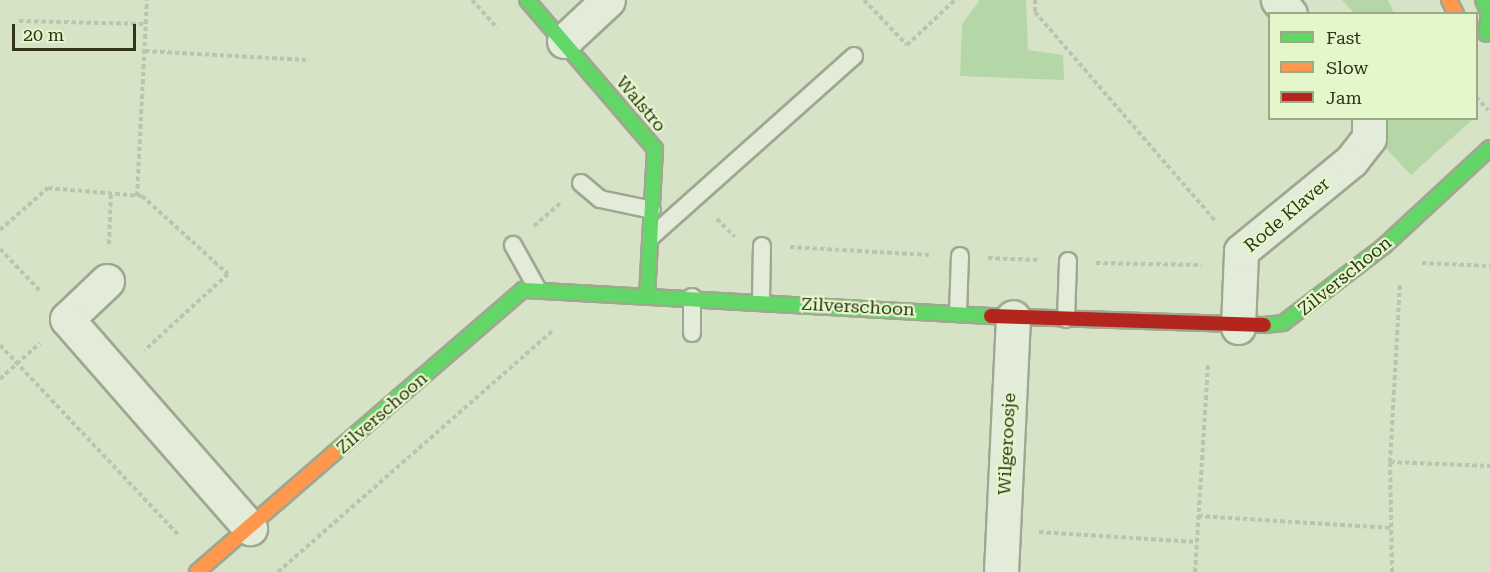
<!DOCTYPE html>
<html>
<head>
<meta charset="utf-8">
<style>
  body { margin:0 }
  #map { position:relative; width:1490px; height:572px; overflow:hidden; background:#d7e3c7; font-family:"Roboto Serif",serif }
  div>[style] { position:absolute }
  .green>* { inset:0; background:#b5d7a8 }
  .path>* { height:4px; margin-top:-2px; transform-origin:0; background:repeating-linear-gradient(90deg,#bcc3b1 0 4.5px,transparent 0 7.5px) }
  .roads { filter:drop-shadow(2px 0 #9fa791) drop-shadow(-2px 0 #9fa791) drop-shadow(0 2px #9fa791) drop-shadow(0 -2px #9fa791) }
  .lane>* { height:16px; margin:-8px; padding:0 8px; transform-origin:8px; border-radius:8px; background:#e3ebd9 }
  .street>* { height:33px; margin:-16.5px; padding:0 16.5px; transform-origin:16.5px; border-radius:16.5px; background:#e3ebd9 }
  .fast>* { height:14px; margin:-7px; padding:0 7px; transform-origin:7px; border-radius:7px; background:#63d668 }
  .slow>* { height:14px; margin:-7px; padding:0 7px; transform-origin:7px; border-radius:7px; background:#ff974d }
  .jam>* { height:14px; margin:-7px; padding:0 7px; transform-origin:7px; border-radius:7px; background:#b3261e }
  span { translate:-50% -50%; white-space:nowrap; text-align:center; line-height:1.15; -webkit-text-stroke:4.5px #e4f7ca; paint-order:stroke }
  .street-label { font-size:18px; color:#30351a }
  .legend { position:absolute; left:1268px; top:12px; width:210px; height:108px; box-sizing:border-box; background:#e4f7ca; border:2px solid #9ca984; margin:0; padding:8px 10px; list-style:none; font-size:18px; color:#30351a }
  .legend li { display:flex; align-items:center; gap:12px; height:30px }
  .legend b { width:30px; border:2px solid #9ca984 }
  .scale { position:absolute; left:12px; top:24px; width:124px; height:27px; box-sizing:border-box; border:3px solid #30351a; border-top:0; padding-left:8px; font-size:18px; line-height:21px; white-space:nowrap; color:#30351a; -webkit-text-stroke:4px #e4f7ca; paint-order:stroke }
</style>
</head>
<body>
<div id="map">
  <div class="green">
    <i style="clip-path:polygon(980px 0,1026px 0,1028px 50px,1063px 55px,1064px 80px,960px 76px,962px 24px)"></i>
    <i style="clip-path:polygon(1342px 0,1388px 0,1394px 13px,1354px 13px)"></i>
    <i style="clip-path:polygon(1384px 119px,1471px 118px,1472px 120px,1411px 175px,1380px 142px)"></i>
  </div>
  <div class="path">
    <i style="left:472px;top:0;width:38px;rotate:48deg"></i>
    <i style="left:864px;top:0;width:62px;rotate:46.3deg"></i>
    <i style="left:907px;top:45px;width:66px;rotate:-43.2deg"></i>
    <i style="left:1035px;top:0;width:12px;rotate:90deg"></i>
    <i style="left:1035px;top:12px;width:277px;rotate:49.2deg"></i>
    <i style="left:19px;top:21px;width:127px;rotate:1.4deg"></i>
    <i style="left:145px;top:51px;width:161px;rotate:3.2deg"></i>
    <i style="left:1476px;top:97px;width:18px;rotate:47deg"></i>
    <i style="left:137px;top:196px;width:196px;rotate:-87.1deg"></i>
    <i style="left:717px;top:219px;width:25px;rotate:45deg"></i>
    <i style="left:534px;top:226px;width:35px;rotate:-41deg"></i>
    <i style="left:0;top:230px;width:64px;rotate:-41.2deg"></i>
    <i style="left:48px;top:188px;width:94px;rotate:4.9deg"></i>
    <i style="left:142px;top:196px;width:116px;rotate:42.2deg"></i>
    <i style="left:228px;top:274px;width:113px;rotate:137.5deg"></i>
    <i style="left:109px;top:244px;width:52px;rotate:-87.8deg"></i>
    <i style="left:790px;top:247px;width:140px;rotate:3.3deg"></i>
    <i style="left:0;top:249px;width:59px;rotate:46.4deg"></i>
    <i style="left:988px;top:258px;width:50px;rotate:2.3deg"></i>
    <i style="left:1096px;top:263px;width:106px;rotate:1.1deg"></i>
    <i style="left:1422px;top:263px;width:68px;rotate:2.5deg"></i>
    <i style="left:0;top:345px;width:263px;rotate:46.8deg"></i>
    <i style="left:0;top:379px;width:54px;rotate:-42deg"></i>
    <i style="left:1390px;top:462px;width:100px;rotate:2.3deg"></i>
    <i style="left:1198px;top:516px;width:195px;rotate:3.5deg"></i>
    <i style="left:1039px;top:532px;width:158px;rotate:3.6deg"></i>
    <i style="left:278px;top:572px;width:365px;rotate:-41.3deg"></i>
    <i style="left:1195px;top:572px;width:209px;rotate:-86.4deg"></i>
    <i style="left:1392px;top:572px;width:110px;rotate:-91deg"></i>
    <i style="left:1390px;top:462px;width:180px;rotate:-86.8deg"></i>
  </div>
  <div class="roads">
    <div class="lane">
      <i style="left:581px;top:183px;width:25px;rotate:40deg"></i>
      <i style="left:600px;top:199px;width:53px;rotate:11.9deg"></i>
      <i style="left:651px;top:237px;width:272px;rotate:-41.7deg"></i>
      <i style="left:513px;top:245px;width:51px;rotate:60.9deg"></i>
      <i style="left:761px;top:302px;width:56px;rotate:-89deg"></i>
      <i style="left:958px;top:313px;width:57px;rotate:-88deg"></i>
      <i style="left:1066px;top:319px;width:58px;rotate:-88deg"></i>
      <i style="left:692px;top:333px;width:36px;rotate:-90deg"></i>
    </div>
    <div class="street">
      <i style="left:1278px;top:0;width:18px;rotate:49deg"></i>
      <i style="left:564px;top:41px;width:60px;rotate:-43deg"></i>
      <i style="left:107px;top:281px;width:55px;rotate:136.5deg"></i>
      <i style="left:67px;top:319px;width:278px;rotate:48.8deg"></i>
      <i style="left:1238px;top:327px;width:76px;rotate:-87.7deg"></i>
      <i style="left:1241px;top:251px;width:142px;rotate:-39.3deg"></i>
      <i style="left:1351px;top:161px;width:29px;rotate:-52deg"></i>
      <i style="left:1369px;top:138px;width:20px;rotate:-90deg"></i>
      <i style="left:1001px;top:572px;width:255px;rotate:-87.3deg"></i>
    </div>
    <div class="fast">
      <i style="left:527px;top:0;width:196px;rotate:49.3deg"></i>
      <i style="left:655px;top:149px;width:146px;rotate:93.1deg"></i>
      <i style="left:1483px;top:0;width:15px;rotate:67deg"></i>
      <i style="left:1489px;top:14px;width:20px;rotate:99deg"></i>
      <i style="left:1264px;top:325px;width:19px;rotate:-6deg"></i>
      <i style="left:1283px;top:323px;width:127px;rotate:-37.3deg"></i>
      <i style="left:1384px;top:246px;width:144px;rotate:-42.8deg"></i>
      <i style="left:334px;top:453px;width:250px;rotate:-40.8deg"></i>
      <i style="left:523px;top:290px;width:469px;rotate:3.2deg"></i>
    </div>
    <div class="slow">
      <i style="left:1449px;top:0;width:16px;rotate:63deg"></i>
      <i style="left:197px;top:572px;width:181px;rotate:-41deg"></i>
    </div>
    <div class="jam">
      <i style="left:991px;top:316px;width:273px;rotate:1.9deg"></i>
    </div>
  </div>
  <div class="street-label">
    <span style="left:641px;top:104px;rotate:50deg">Walstro</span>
    <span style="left:1287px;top:215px;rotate:-40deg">Rode Klaver</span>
    <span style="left:1345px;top:276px;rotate:-39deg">Zilverschoon</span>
    <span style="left:858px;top:307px;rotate:3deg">Zilverschoon</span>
    <span style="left:382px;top:413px;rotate:-41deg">Zilverschoon</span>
    <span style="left:1007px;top:444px;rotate:-87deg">Wilgeroosje</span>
  </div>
  <ul class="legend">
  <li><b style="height:8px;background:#63d668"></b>Fast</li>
  <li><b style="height:8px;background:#ff974d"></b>Slow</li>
  <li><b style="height:8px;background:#b3261e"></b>Jam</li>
  </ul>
  <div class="scale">20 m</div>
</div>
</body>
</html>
